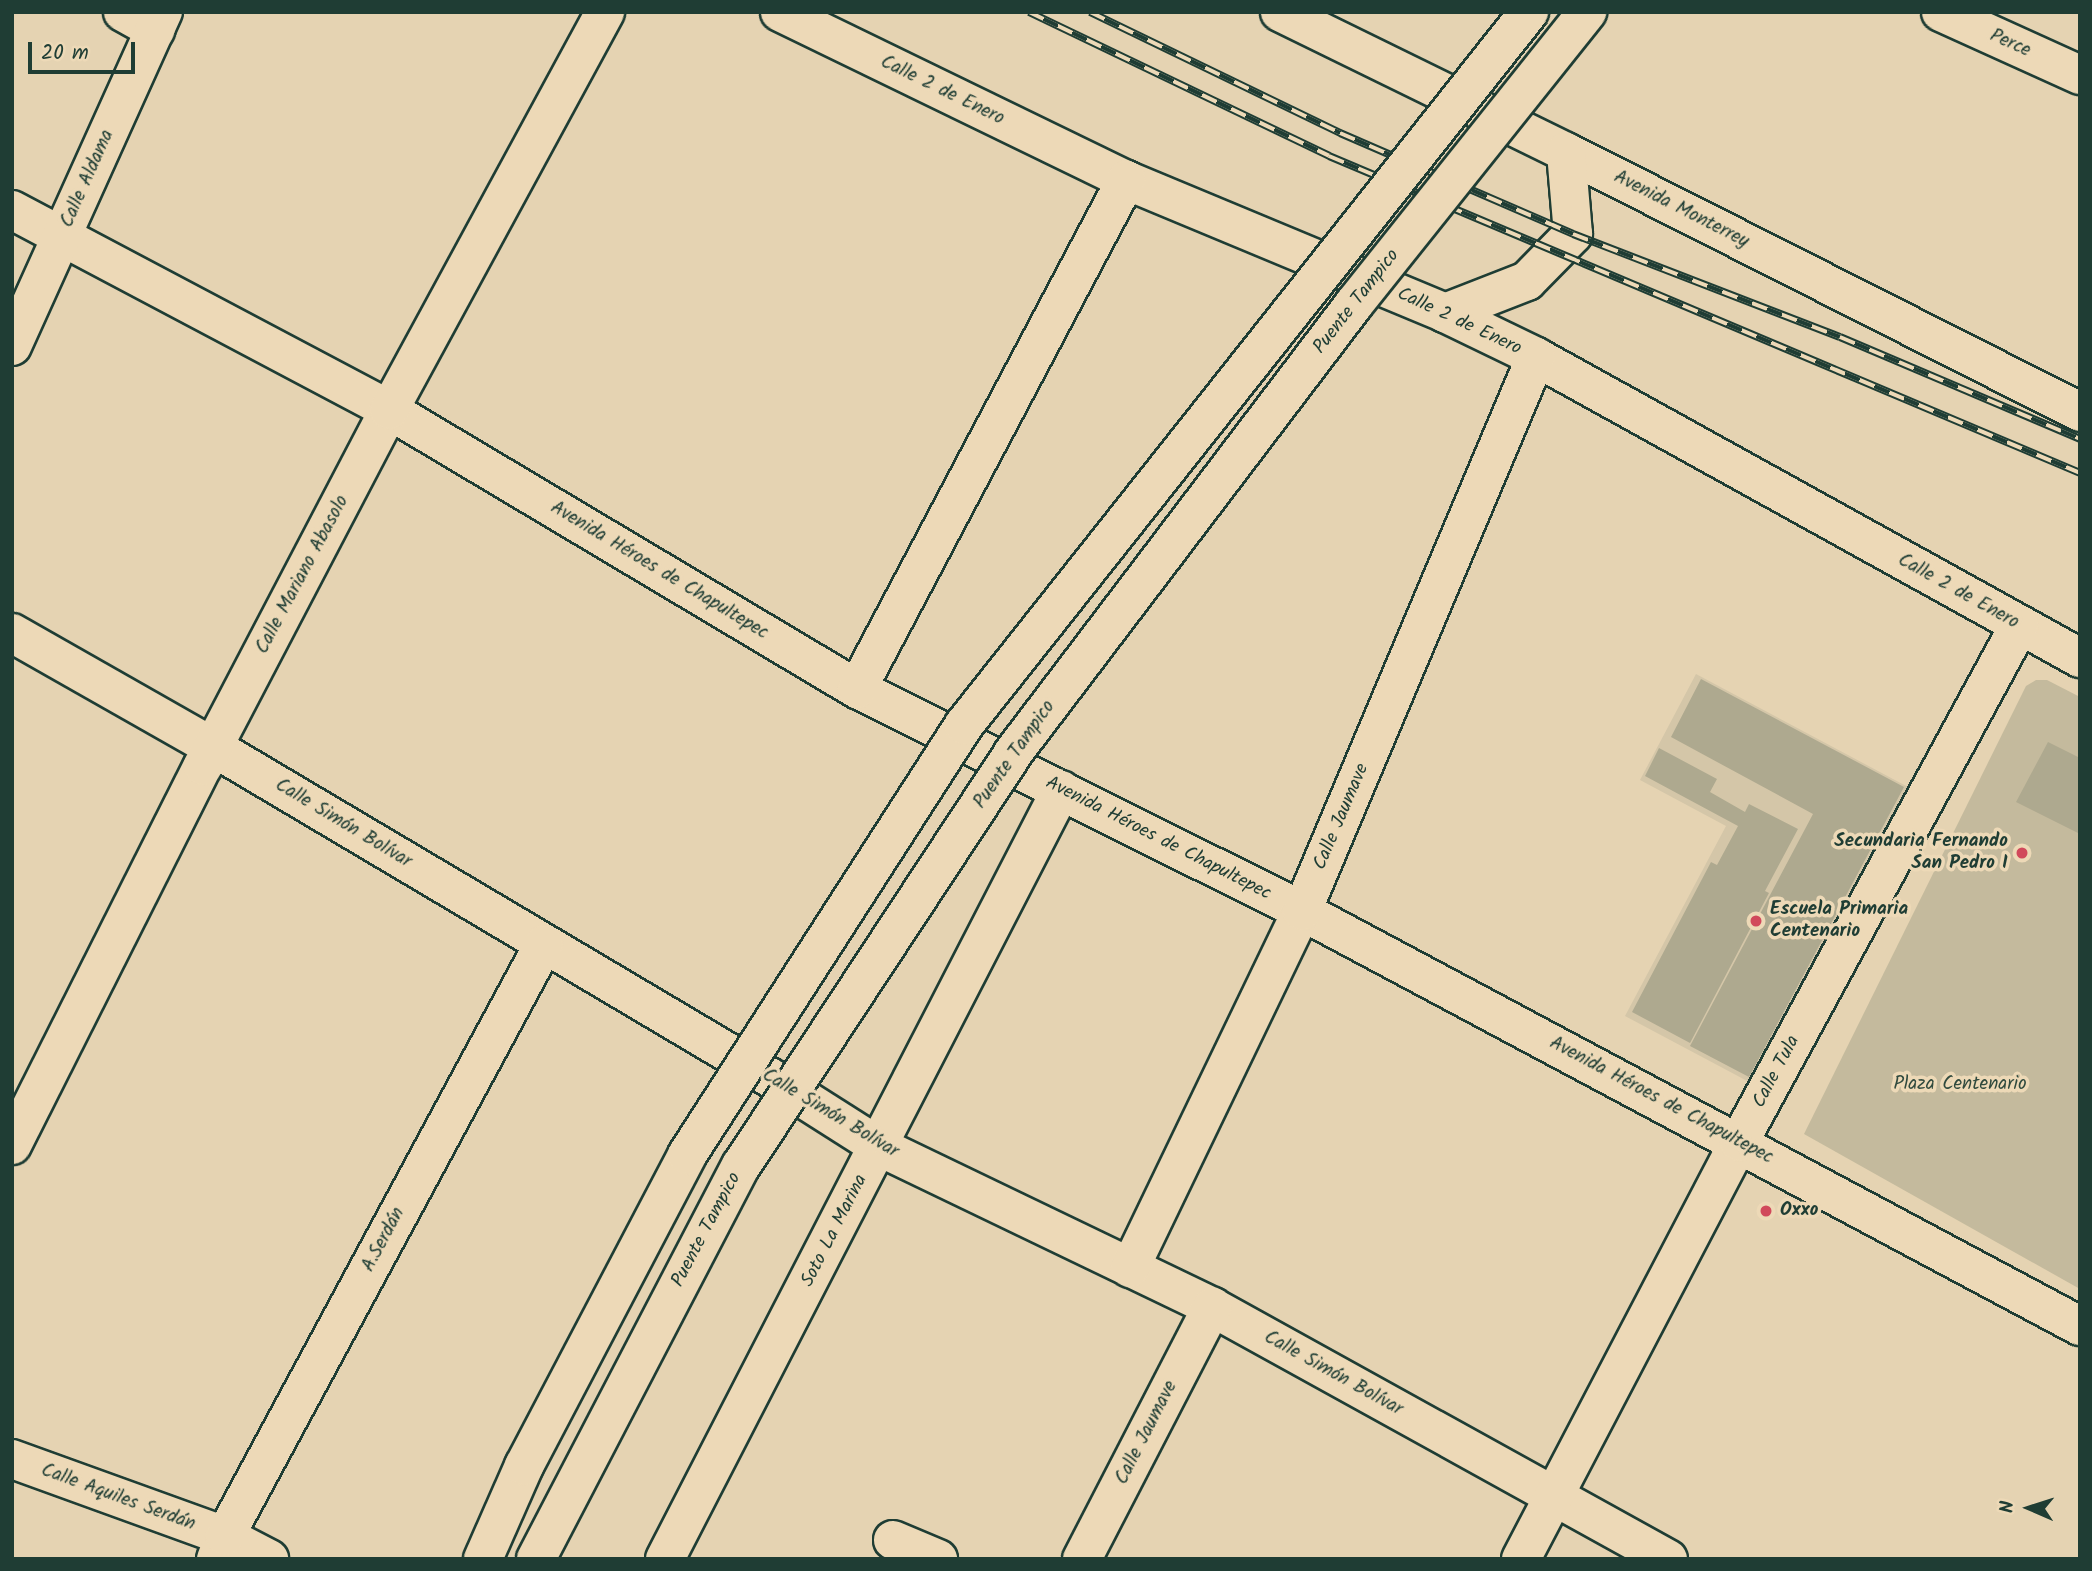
<!DOCTYPE html>
<html>
<head>
<meta charset="utf-8">
<style>
  body { margin:0 }
  #map { position:relative; width:2092px; height:1571px; overflow:hidden; background:#e5d3b2; font-family:Kalam,sans-serif }
  div>[style] { position:absolute }
  .built>* { inset:0; background:#d4c6a8 }
  .green>* { inset:0; background:#c4ba9d }
  .building>* { inset:0; background:#aea98f }
  .roads { filter:drop-shadow(2px 0 #1f3d34) drop-shadow(-2px 0 #1f3d34) drop-shadow(0 2px #1f3d34) drop-shadow(0 -2px #1f3d34) }
  .minor>* { height:38px; margin:-19px; padding:0 19px; transform-origin:19px; border-radius:19px; background:#edd9b7 }
  .rail>* { height:8px; margin-top:-4px; transform-origin:0; background:repeating-linear-gradient(90deg,#edd9b7 0 16px,#1f3d34 0 32px); box-sizing:border-box; border-block:2px solid #1f3d34 }
  .bridges { filter:drop-shadow(2px 0 #1f3d34) drop-shadow(-2px 0 #1f3d34) drop-shadow(0 2px #1f3d34) drop-shadow(0 -2px #1f3d34) }
  .highway-bridge>* { height:38px; margin:-19px; padding:0 19px; transform-origin:19px; border-radius:19px; background:#edd9b7 }
  .dots>* { width:19px; height:19px; translate:-50% -50%; box-sizing:border-box; border:4px solid #edd9b7; border-radius:50% }
  span { translate:-50% -50%; white-space:nowrap; text-align:center; line-height:1.15; -webkit-text-stroke:7px #edd9b7; paint-order:stroke }
  .street-label { font-size:19px; color:#1f3d34 }
  .poi-label { font-size:19px; color:#1f3d34; font-weight:700 }
  .right { translate:-100% -50%; text-align:right }
  .left { translate:0 -50%; text-align:left }
  .park-label { font-size:19px; color:#304a3e }
  .frame { position:absolute; inset:0; border:14px solid #1f3d34; pointer-events:none }
  .north { position:absolute; left:1994px; top:1473px; width:70px; height:70px; -webkit-text-stroke:5px #edd9b7; paint-order:stroke; rotate:273deg; font-size:19px; font-weight:700; line-height:28px; text-align:center; color:#1f3d34 }
  .north::after { content:''; display:block; margin:auto; width:24px; height:32px; background:#1f3d34; clip-path:polygon(50% 0,100% 100%,50% 72%,0 100%) }
  .scale { position:absolute; left:28px; top:42px; width:107px; height:32px; box-sizing:border-box; border:4px solid #1f3d34; border-top:0; padding-left:9px; font-size:21px; line-height:24px; white-space:nowrap; color:#1f3d34; -webkit-text-stroke:5px #edd9b7; paint-order:stroke }
</style>
</head>
<body>
<div id="map">
  <div class="built">
    <i style="clip-path:polygon(1696px 674px,1908px 787px,1751px 1083px,1625px 1016px,1726px 826px,1640px 780px)"></i>
  </div>
  <div class="green">
    <i style="clip-path:polygon(2036px 680px,2047px 680px,2080px 697px,2080px 1289px,1804px 1134px,2026px 686px)"></i>
  </div>
  <div class="building">
    <i style="clip-path:polygon(1701px 679px,1904px 787px,1749px 1077px,1690px 1046px,1813px 814px,1671px 737px)"></i>
    <i style="clip-path:polygon(2048px 742px,2080px 758px,2080px 834px,2016px 802px)"></i>
    <i style="clip-path:polygon(1659px 748px,1717px 779px,1710px 792px,1745px 812px,1749px 804px,1798px 829px,1765px 891px,1769px 893px,1690px 1043px,1632px 1012px,1711px 862px,1717px 865px,1738px 826px,1645px 776px)"></i>
  </div>
  <div class="roads">
    <div class="minor">
      <i style="left:123px;top:12px;width:37px;rotate:29deg"></i>
      <i style="left:780px;top:12px;width:385px;rotate:25.9deg"></i>
      <i style="left:1126px;top:180px;width:346px;rotate:22.6deg"></i>
      <i style="left:1445px;top:313px;width:101px;rotate:25.8deg"></i>
      <i style="left:1536px;top:357px;width:622px;rotate:28.96deg"></i>
      <i style="left:1280px;top:12px;width:318px;rotate:26.1deg"></i>
      <i style="left:1566px;top:152px;width:576px;rotate:26.83deg"></i>
      <i style="left:1941px;top:12px;width:153px;rotate:24.4deg"></i>
      <i style="left:12px;top:210px;width:427px;rotate:27.9deg"></i>
      <i style="left:389px;top:410px;width:545px;rotate:30.8deg"></i>
      <i style="left:857px;top:689px;width:497px;rotate:26.5deg"></i>
      <i style="left:1302px;top:911px;width:882px;rotate:28.08deg"></i>
      <i style="left:1445px;top:313px;width:88px;rotate:-21.3deg"></i>
      <i style="left:1527px;top:281px;width:66px;rotate:-45.6deg"></i>
      <i style="left:1573px;top:234px;width:82px;rotate:-94.9deg"></i>
      <i style="left:12px;top:346px;width:367px;rotate:-65.7deg"></i>
      <i style="left:12px;top:633px;width:231px;rotate:29.6deg"></i>
      <i style="left:213px;top:747px;width:649px;rotate:30.68deg"></i>
      <i style="left:771px;top:1078px;width:127px;rotate:32.4deg"></i>
      <i style="left:878px;top:1146px;width:371px;rotate:25.7deg"></i>
      <i style="left:1212px;top:1307px;width:521px;rotate:28.93deg"></i>
      <i style="left:857px;top:689px;width:576px;rotate:-62.14deg"></i>
      <i style="left:12px;top:1145px;width:424px;rotate:-63.3deg"></i>
      <i style="left:203px;top:766px;width:402px;rotate:-62.4deg"></i>
      <i style="left:389px;top:410px;width:453px;rotate:-61.5deg"></i>
      <i style="left:1130px;top:1268px;width:396px;rotate:-64.3deg"></i>
      <i style="left:1302px;top:911px;width:601px;rotate:-67.1deg"></i>
      <i style="left:12px;top:1459px;width:226px;rotate:19.9deg"></i>
      <i style="left:225px;top:1536px;width:50px;rotate:27.6deg"></i>
      <i style="left:893px;top:1540px;width:49px;rotate:22.9deg"></i>
      <i style="left:216px;top:1559px;width:25px;rotate:-69deg"></i>
      <i style="left:225px;top:1536px;width:672px;rotate:-61.68deg"></i>
      <i style="left:665px;top:1559px;width:865px;rotate:-62.75deg"></i>
      <i style="left:1082px;top:1559px;width:284px;rotate:-62.7deg"></i>
      <i style="left:1521px;top:1559px;width:471px;rotate:-62.4deg"></i>
      <i style="left:1739px;top:1142px;width:587px;rotate:-61.51deg"></i>
    </div>
  </div>
  <div class="rail">
    <i style="left:1029px;top:12px;width:333px;rotate:25.6deg"></i>
    <i style="left:1329px;top:156px;width:815px;rotate:22.88deg"></i>
    <i style="left:1090px;top:12px;width:278px;rotate:25.8deg"></i>
    <i style="left:1340px;top:133px;width:254px;rotate:23.4deg"></i>
    <i style="left:1573px;top:234px;width:286px;rotate:21.1deg"></i>
    <i style="left:1840px;top:337px;width:261px;rotate:23deg"></i>
  </div>
  <div class="bridges">
    <div class="highway-bridge">
      <i style="left:483px;top:1559px;width:102px;rotate:-66.2deg"></i>
      <i style="left:524px;top:1466px;width:351px;rotate:-62.3deg"></i>
      <i style="left:687px;top:1155px;width:511px;rotate:-57.21deg"></i>
      <i style="left:964px;top:725px;width:910px;rotate:-51.61deg"></i>
      <i style="left:536px;top:1559px;width:443px;rotate:-62.5deg"></i>
      <i style="left:741px;top:1166px;width:495px;rotate:-56.6deg"></i>
      <i style="left:1013px;top:753px;width:564px;rotate:-52.78deg"></i>
      <i style="left:1354px;top:304px;width:374px;rotate:-51.4deg"></i>
    </div>
  </div>
  <div class="dots">
    <i style="left:2022px;top:853px;background:#d1495b"></i>
    <i style="left:1756px;top:921px;background:#d1495b"></i>
    <i style="left:1766px;top:1211px;background:#d1495b"></i>
  </div>
  <div class="street-label">
    <span style="left:2010px;top:44px;rotate:24deg">Perce</span>
    <span style="left:942px;top:91px;rotate:26deg">Calle 2 de Enero</span>
    <span style="left:88px;top:179px;rotate:-66deg">Calle Aldama</span>
    <span style="left:1681px;top:210px;rotate:27deg">Avenida Monterrey</span>
    <span style="left:1357px;top:302px;rotate:-52deg">Puente Tampico</span>
    <span style="left:1459px;top:322px;rotate:25deg">Calle 2 de Enero</span>
    <span style="left:659px;top:571px;rotate:31deg">Avenida Héroes de Chapultepec</span>
    <span style="left:303px;top:575px;rotate:-62deg">Calle Mariano Abasolo</span>
    <span style="left:1958px;top:592px;rotate:29deg">Calle 2 de Enero</span>
    <span style="left:1015px;top:755px;rotate:-55deg">Puente Tampico</span>
    <span style="left:1342px;top:817px;rotate:-67deg">Calle Jaumave</span>
    <span style="left:343px;top:824px;rotate:31deg">Calle Simón Bolívar</span>
    <span style="left:1158px;top:839px;rotate:27deg">Avenida Héroes de Chapultepec</span>
    <span style="left:1777px;top:1072px;rotate:-62deg">Calle Tula</span>
    <span style="left:1661px;top:1101px;rotate:28deg">Avenida Héroes de Chapultepec</span>
    <span style="left:830px;top:1114px;rotate:31deg">Calle Simón Bolívar</span>
    <span style="left:707px;top:1230px;rotate:-62deg">Puente Tampico</span>
    <span style="left:835px;top:1231px;rotate:-63deg">Soto La Marina</span>
    <span style="left:384px;top:1240px;rotate:-62deg">A.Serdán</span>
    <span style="left:1333px;top:1374px;rotate:29deg">Calle Simón Bolívar</span>
    <span style="left:1147px;top:1433px;rotate:-63deg">Calle Jaumave</span>
    <span style="left:118px;top:1498px;rotate:20deg">Calle Aquiles Serdán</span>
  </div>
  <div class="poi-label">
    <span class="right" style="left:2008px;top:853px">Secundaria Fernando<br>San Pedro I</span>
    <span class="left" style="left:1770px;top:921px">Escuela Primaria<br>Centenario</span>
    <span class="left" style="left:1780px;top:1211px">Oxxo</span>
  </div>
  <div class="park-label">
    <span style="left:1960px;top:1085px">Plaza Centenario</span>
  </div>
  <div class="frame"></div>
  <div class="north">N</div>
  <div class="scale">20 m</div>
</div>
</body>
</html>
